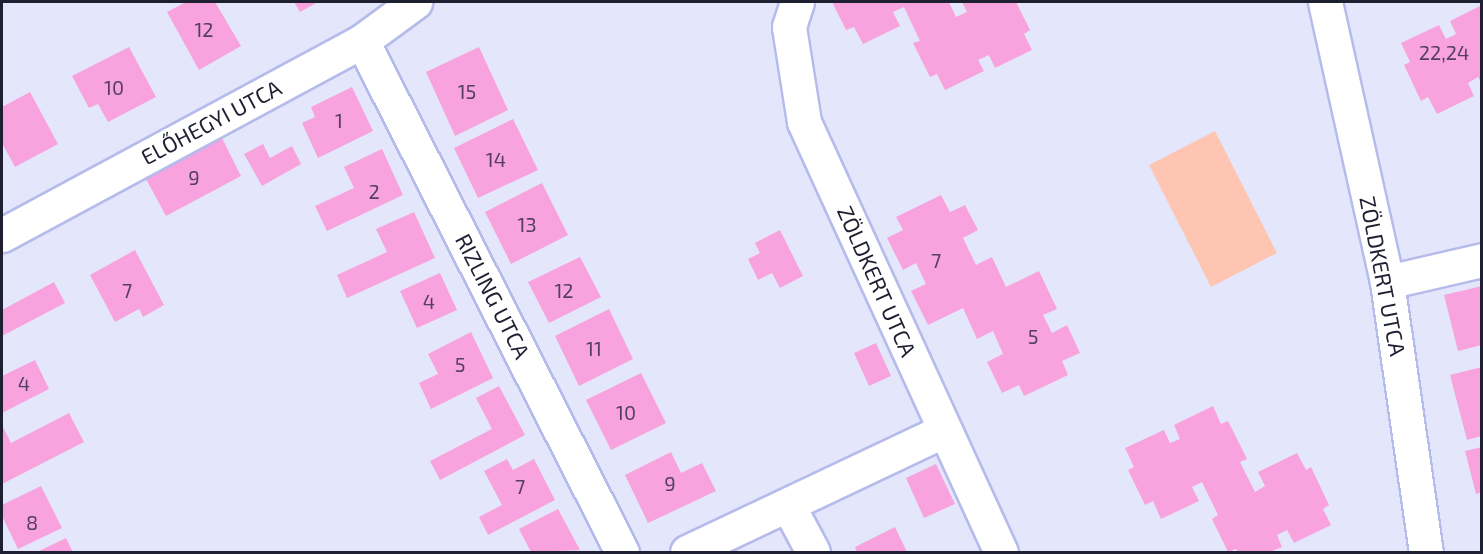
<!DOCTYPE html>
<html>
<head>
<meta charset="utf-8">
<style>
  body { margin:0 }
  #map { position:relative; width:1483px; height:554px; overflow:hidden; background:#e4e7fb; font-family:"Exo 2",sans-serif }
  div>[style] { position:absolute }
  .green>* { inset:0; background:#fec5b2 }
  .building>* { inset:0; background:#f8a2de }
  .roads { filter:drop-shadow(2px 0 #b5bbea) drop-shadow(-2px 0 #b5bbea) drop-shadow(0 2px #b5bbea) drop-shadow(0 -2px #b5bbea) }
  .street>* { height:33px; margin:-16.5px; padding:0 16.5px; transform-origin:16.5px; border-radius:16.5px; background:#fff }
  span { translate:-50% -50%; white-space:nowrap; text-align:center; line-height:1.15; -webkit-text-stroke:5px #fff; paint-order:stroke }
  .number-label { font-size:20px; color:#54405d }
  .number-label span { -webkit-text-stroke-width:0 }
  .street-label { font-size:22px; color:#1e2032 }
  .frame { position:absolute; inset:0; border:3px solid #1e2032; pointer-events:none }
</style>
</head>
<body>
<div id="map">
  <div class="green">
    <i style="clip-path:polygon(1215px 131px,1277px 253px,1211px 287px,1149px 165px)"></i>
  </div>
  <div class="building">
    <i style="clip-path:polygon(186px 2px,215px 2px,241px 46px,199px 70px,167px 12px)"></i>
    <i style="clip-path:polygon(294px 2px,318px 2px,300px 12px)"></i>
    <i style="clip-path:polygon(832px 2px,949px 2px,956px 17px,967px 12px,962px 2px,1016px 2px,1030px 30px,1024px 34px,1032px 50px,995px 68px,989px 55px,978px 60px,984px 71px,945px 90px,937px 74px,930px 77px,913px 43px,920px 41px,904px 7px,893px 12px,900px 26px,863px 44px,854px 27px,846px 30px)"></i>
    <i style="clip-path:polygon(1482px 5px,1482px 84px,1478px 77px,1468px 83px,1474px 96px,1437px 114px,1428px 97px,1421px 101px,1404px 65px,1410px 62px,1401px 43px,1439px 25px,1446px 39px,1456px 34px,1450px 21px)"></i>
    <i style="clip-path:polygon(129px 47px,156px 97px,108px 122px,98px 104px,89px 108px,72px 76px)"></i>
    <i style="clip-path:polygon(479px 47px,508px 110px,455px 136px,426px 72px)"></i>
    <i style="clip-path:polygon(352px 87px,373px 131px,318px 158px,302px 123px,315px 117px,311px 107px)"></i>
    <i style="clip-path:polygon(30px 92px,58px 144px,15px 167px,2px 143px,2px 107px)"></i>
    <i style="clip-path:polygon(513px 119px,538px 170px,478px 198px,454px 148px)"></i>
    <i style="clip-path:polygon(222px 138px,241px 176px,166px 216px,146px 179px)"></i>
    <i style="clip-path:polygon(263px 144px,270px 158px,292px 146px,301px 164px,262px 186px,244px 154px)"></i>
    <i style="clip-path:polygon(382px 149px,403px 195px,327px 231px,315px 206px,354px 188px,344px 167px)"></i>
    <i style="clip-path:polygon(542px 183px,568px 235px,511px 264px,485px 212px)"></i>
    <i style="clip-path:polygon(941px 195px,950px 212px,965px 205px,978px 230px,963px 238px,976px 265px,992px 257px,1006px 287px,1039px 271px,1057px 309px,1043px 315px,1052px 333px,1067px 325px,1080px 353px,1062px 361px,1068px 375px,1024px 396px,1019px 385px,1002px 393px,987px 362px,1003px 354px,993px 331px,977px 339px,963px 308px,928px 325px,911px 291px,926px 284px,916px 263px,903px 270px,887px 238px,903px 230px,896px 217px)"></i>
    <i style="clip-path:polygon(414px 212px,435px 258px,347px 298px,337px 275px,387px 252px,376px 229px)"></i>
    <i style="clip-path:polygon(780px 230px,803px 276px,780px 288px,772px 273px,758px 280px,748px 259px,760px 253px,755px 243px)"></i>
    <i style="clip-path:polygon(135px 250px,164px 305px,143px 317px,139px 309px,115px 322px,90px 275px)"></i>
    <i style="clip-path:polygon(580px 257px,601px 297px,549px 323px,528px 282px)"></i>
    <i style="clip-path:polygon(440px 273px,457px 310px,417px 328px,400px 291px)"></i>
    <i style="clip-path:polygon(54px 282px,65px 303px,2px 336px,2px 310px)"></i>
    <i style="clip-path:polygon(1482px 286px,1482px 345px,1458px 351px,1444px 295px)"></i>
    <i style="clip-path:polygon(609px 309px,633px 359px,579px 386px,555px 336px)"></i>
    <i style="clip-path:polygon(471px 332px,493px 378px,431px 409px,419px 383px,438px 374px,428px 354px)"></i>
    <i style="clip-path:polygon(876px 343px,891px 376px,869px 386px,854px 353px)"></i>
    <i style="clip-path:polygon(35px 360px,49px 389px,2px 413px,2px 376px)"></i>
    <i style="clip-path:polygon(1482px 367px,1482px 436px,1467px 440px,1450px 375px)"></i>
    <i style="clip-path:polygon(641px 373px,666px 423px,611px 450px,586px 400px)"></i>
    <i style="clip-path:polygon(499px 386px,525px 435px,440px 480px,430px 461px,492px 429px,476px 398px)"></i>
    <i style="clip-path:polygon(1213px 406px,1221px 424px,1228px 421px,1247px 459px,1240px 462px,1255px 492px,1265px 486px,1258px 472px,1297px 453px,1306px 470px,1311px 467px,1329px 505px,1323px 509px,1331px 525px,1294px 543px,1287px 530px,1277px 535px,1282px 547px,1270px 552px,1238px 552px,1236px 549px,1228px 552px,1212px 519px,1218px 515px,1202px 482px,1192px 487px,1199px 501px,1161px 519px,1153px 501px,1145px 505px,1128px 470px,1134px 467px,1125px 448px,1164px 430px,1170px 443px,1180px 439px,1174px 425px)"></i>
    <i style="clip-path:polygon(69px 413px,84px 442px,2px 484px,2px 425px,11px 443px)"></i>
    <i style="clip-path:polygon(1482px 447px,1482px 492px,1476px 494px,1465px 451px)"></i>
    <i style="clip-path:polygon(671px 452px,681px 473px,702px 463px,716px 491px,648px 523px,625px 475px)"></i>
    <i style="clip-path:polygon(507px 459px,513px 470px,534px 459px,555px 500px,488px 535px,479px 517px,502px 505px,484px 471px)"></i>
    <i style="clip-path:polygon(936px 464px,955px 504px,924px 518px,906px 478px)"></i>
    <i style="clip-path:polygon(41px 486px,62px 528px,18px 549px,2px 516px,2px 505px)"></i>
    <i style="clip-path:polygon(558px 509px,580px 550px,531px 552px,519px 529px)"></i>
    <i style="clip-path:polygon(895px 527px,907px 552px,857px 552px,855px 547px)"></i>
    <i style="clip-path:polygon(66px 538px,73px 552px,37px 552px)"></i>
  </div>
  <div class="roads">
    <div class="street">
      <i style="left:797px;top:2px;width:26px;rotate:108deg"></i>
      <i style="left:789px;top:27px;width:96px;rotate:81deg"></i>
      <i style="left:804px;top:122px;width:473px;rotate:65.4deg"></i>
      <i style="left:1325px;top:2px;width:287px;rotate:77.5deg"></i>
      <i style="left:1387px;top:282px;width:273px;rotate:81.8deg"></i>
      <i style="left:362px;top:41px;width:573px;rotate:63.03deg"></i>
      <i style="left:2px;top:235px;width:409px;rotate:-28.3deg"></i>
      <i style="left:362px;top:41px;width:66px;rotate:-36.3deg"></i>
      <i style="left:1387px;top:282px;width:98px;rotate:-13deg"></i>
      <i style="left:788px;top:505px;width:53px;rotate:62deg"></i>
      <i style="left:687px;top:552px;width:285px;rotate:-25.3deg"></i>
    </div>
  </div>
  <div class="number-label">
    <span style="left:204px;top:29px">12</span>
    <span style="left:1444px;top:52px">22,24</span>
    <span style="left:114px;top:87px">10</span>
    <span style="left:467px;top:91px">15</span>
    <span style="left:339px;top:120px">1</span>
    <span style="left:496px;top:159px">14</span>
    <span style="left:194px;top:177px">9</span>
    <span style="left:374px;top:191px">2</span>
    <span style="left:527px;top:224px">13</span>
    <span style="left:936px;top:260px">7</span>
    <span style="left:127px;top:290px">7</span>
    <span style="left:564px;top:290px">12</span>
    <span style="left:429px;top:301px">4</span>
    <span style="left:1033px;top:336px">5</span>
    <span style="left:594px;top:348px">11</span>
    <span style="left:460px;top:364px">5</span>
    <span style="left:24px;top:383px">4</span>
    <span style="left:626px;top:412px">10</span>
    <span style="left:670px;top:483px">9</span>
    <span style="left:520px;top:486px">7</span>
    <span style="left:32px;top:522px">8</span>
  </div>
  <div class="street-label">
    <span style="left:211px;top:122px;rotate:-28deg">ELŐHEGYI UTCA</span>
    <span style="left:1383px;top:276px;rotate:79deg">ZÖLDKERT UTCA</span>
    <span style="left:877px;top:281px;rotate:66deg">ZÖLDKERT UTCA</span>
    <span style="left:493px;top:296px;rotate:63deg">RIZLING UTCA</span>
  </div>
  <div class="frame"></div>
</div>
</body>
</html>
